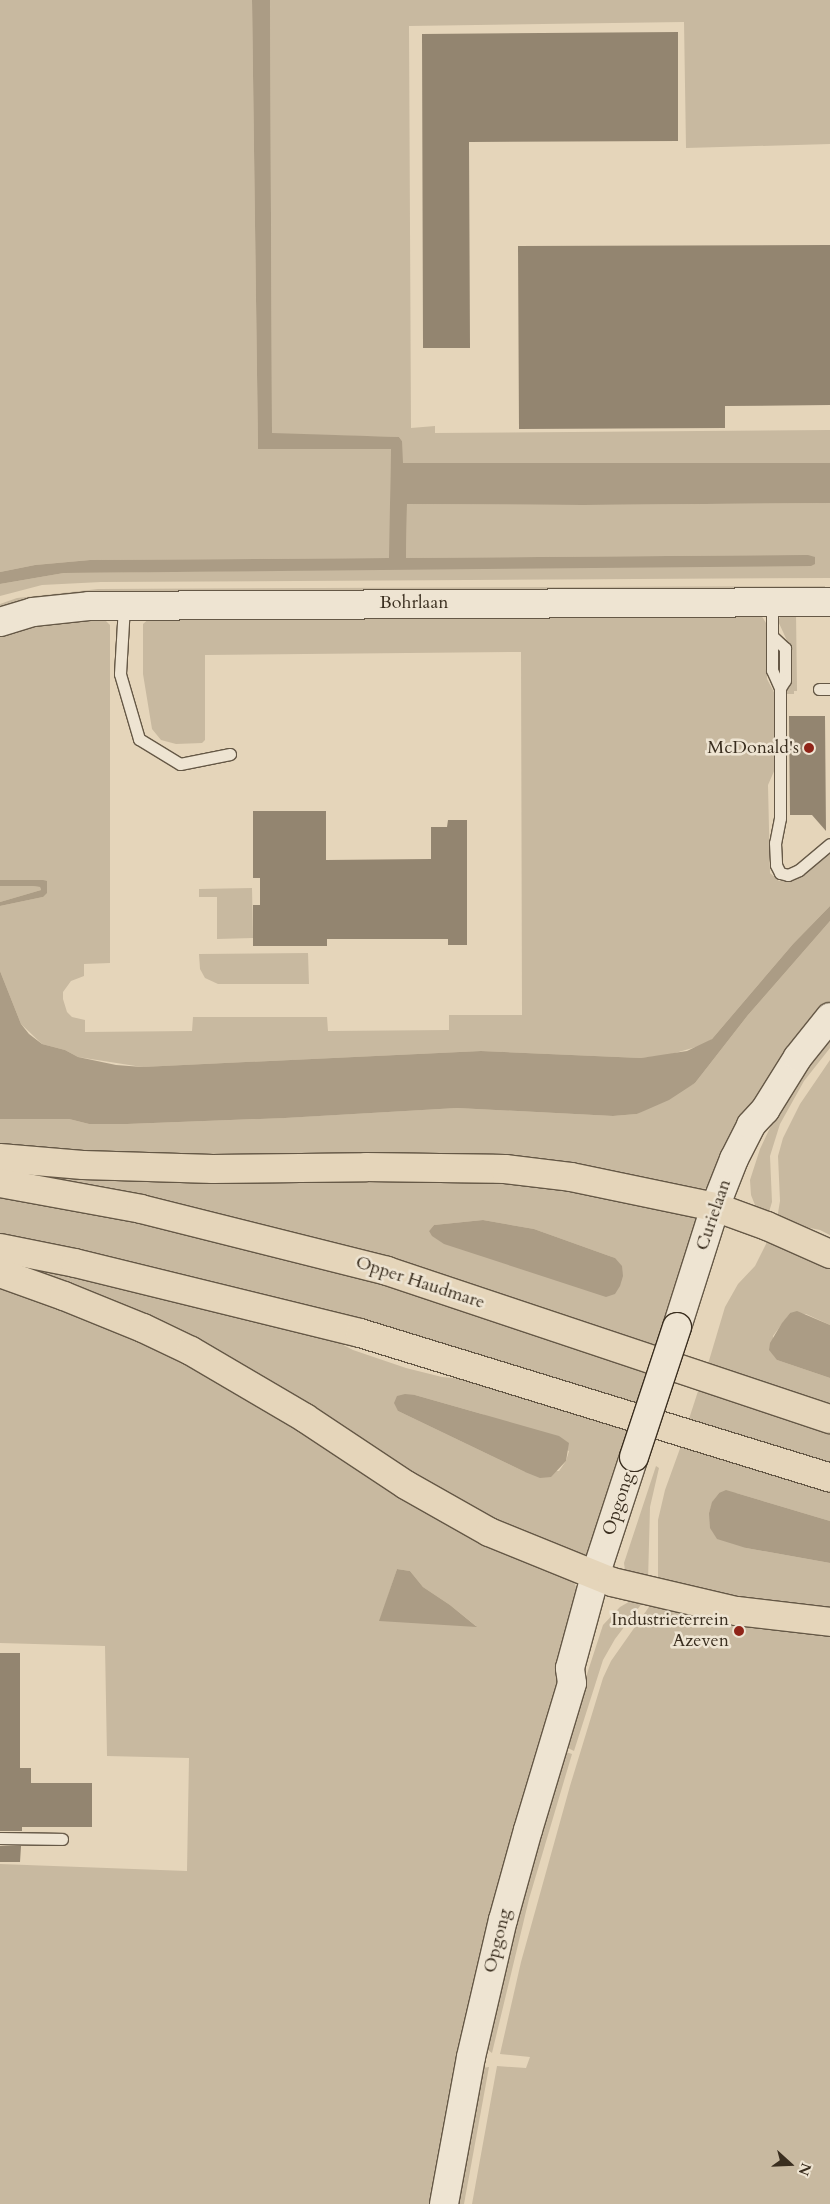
<!DOCTYPE html>
<html>
<head>
<meta charset="utf-8">
<style>
  body { margin:0 }
  #map { position:relative; width:830px; height:2204px; overflow:hidden; background:#e5d5ba; font-family:Cardo,serif }
  div>[style] { position:absolute }
  .green>* { inset:0; background:#c8b9a0 }
  .water>* { inset:0; background:#ab9c85 }
  .building>* { inset:0; background:#938570 }
  .roads { filter:drop-shadow(1px 0 #655846) drop-shadow(-1px 0 #655846) drop-shadow(0 1px #655846) drop-shadow(0 -1px #655846) }
  .service>* { height:11px; margin:-5.5px; padding:0 5.5px; transform-origin:5.5px; border-radius:5.5px; background:#eee4d2 }
  .secondary>* { height:28px; margin:-14px; padding:0 14px; transform-origin:14px; border-radius:14px; background:#eee4d2 }
  .trunk>* { height:28px; margin:-14px; padding:0 14px; transform-origin:14px; border-radius:14px; background:#e5d5ba }
  .bridges { filter:drop-shadow(1px 0 #3a2e1f) drop-shadow(-1px 0 #3a2e1f) drop-shadow(0 1px #3a2e1f) drop-shadow(0 -1px #3a2e1f) }
  .secondary-bridge>* { height:28px; margin:-14px; padding:0 14px; transform-origin:14px; border-radius:14px; background:#eee4d2 }
  .dots>* { width:14px; height:14px; translate:-50% -50%; box-sizing:border-box; border:2px solid #eee4d2; border-radius:50% }
  span { translate:-50% -50%; white-space:nowrap; text-align:center; line-height:1.15; -webkit-text-stroke:5px #eee4d2; paint-order:stroke }
  .street-label { font-size:18px; color:#3a2e1f }
  .poi-label { font-size:18px; color:#3a2e1f }
  .right { translate:-100% -50%; text-align:right }
  .north { position:absolute; left:765px; top:2139px; width:50px; height:50px; -webkit-text-stroke:4px #eee4d2; paint-order:stroke; rotate:110deg; font-size:14px; font-weight:700; line-height:20px; text-align:center; color:#3a2e1f }
  .north::after { content:''; display:block; margin:auto; width:18px; height:22px; background:#3a2e1f; clip-path:polygon(50% 0,100% 100%,50% 72%,0 100%) }
</style>
</head>
<body>
<div id="map">
  <div class="green">
    <i style="clip-path:polygon(0 0,252px 0,258px 449px,391px 449px,390px 558px,90px 560px,35px 565px,0 572px)"></i>
    <i style="clip-path:polygon(270px 0,830px 0,830px 144px,686px 148px,684px 22px,409px 26px,411px 428px,435px 426px,435px 433px,830px 430px,830px 463px,402px 463px,402px 441px,399px 437px,272px 434px)"></i>
    <i style="clip-path:polygon(830px 503px,830px 578px,101px 582px,42px 585px,0 596px,0 584px,64px 573px,390px 569px,808px 555px,406px 558px,407px 504px,583px 505px)"></i>
    <i style="clip-path:polygon(825px 586px,825px 593px,0 612px,0 604px,17px 598px,98px 589px)"></i>
    <i style="clip-path:polygon(796px 612px,797px 691px,794px 691px,794px 694px,785px 694px,789px 645px,778px 621px,781px 615px)"></i>
    <i style="clip-path:polygon(761px 615px,766px 623px,767px 679px,776px 696px,775px 769px,768px 785px,770px 873px,779px 881px,793px 881px,830px 850px,830px 906px,793px 944px,712px 1039px,703px 1045px,668px 1055px,641px 1058px,481px 1051px,142px 1067px,78px 1057px,65px 1050px,42px 1044px,21px 1024px,0 971px,0 906px,43px 897px,43px 880px,0 880px,0 633px,24px 624px,101px 616px,110px 625px,110px 963px,84px 964px,84px 976px,71px 981px,63px 992px,63px 999px,67px 1012px,72px 1017px,85px 1020px,85px 1032px,192px 1031px,193px 1017px,327px 1017px,328px 1031px,449px 1030px,449px 1015px,522px 1015px,521px 652px,205px 655px,205px 740px,202px 743px,176px 744px,161px 740px,152px 729px,143px 674px,143px 624px,152px 616px)"></i>
    <i style="clip-path:polygon(0 886px,32px 886px,40px 887px,41px 890px,0 902px)"></i>
    <i style="clip-path:polygon(252px 888px,253px 938px,217px 939px,217px 897px,199px 897px,199px 889px)"></i>
    <i style="clip-path:polygon(830px 921px,830px 1002px,709px 1186px,702px 1190px,693px 1192px,0 1152px,0 1119px,69px 1119px,89px 1124px,127px 1124px,284px 1118px,457px 1108px,613px 1116px,637px 1114px,695px 1083px,748px 1015px)"></i>
    <i style="clip-path:polygon(308px 953px,309px 984px,218px 984px,205px 978px,200px 969px,199px 954px)"></i>
    <i style="clip-path:polygon(830px 1036px,830px 1048px,804px 1081px,780px 1124px,770px 1156px,772px 1202px,769px 1212px,757px 1210px,751px 1195px,750px 1180px,760px 1149px,784px 1098px)"></i>
    <i style="clip-path:polygon(830px 1060px,830px 1235px,820px 1230px,785px 1223px,777px 1219px,780px 1201px,778px 1156px,783px 1138px,800px 1104px)"></i>
    <i style="clip-path:polygon(evenodd,0 1172px,505px 1175px,700px 1215px,657px 1346px,387px 1259px,0 1172px,483px 1220px,534px 1229px,615px 1258px,429px 1231px,434px 1225px,483px 1220px)"></i>
    <i style="clip-path:polygon(0 1194px,139px 1221px,383px 1282px,651px 1369px,638px 1408px,0 1237px)"></i>
    <i style="clip-path:polygon(770px 1236px,830px 1262px,830px 1325px,806px 1314px,790px 1313px,773px 1336px,777px 1360px,830px 1378px,830px 1407px,708px 1364px,725px 1307px,738px 1284px,755px 1266px)"></i>
    <i style="clip-path:polygon(evenodd,0 1259px,318px 1332px,353px 1350px,406px 1368px,442px 1377px,483px 1381px,631px 1428px,592px 1560px,570px 1559px,0 1259px,415px 1395px,482px 1414px,569px 1451px,566px 1461px,559px 1471px,525px 1472px,398px 1411px,415px 1395px)"></i>
    <i style="clip-path:polygon(evenodd,0 1279px,127px 1328px,568px 1576px,575px 1584px,579px 1599px,437px 2204px,0 2204px,0 1864px,187px 1871px,189px 1758px,107px 1756px,105px 1646px,0 1643px,0 1279px,397px 1569px,410px 1571px,423px 1587px,450px 1605px,476px 1626px,380px 1620px,397px 1569px)"></i>
    <i style="clip-path:polygon(700px 1385px,830px 1429px,830px 1467px,688px 1422px)"></i>
    <i style="clip-path:polygon(682px 1443px,830px 1490px,830px 1521px,736px 1493px,719px 1493px,713px 1501px,709px 1513px,746px 1548px,830px 1563px,830px 1616px,658px 1587px,658px 1520px,665px 1490px)"></i>
    <i style="clip-path:polygon(656px 1466px,659px 1468px,650px 1507px,648px 1581px,625px 1571px,624px 1563px)"></i>
    <i style="clip-path:polygon(634px 1599px,643px 1602px,615px 1639px,603px 1660px,574px 1751px,568px 1748px,577px 1719px,573px 1717px,603px 1625px,620px 1607px)"></i>
    <i style="clip-path:polygon(651px 1604px,694px 1613px,714px 1620px,765px 1630px,830px 1629px,830px 2204px,472px 2204px,497px 2066px,526px 2068px,530px 2057px,500px 2054px,521px 1962px,570px 1786px,603px 1678px,611px 1661px)"></i>
    <i style="clip-path:polygon(563px 1751px,572px 1754px,529px 1899px,492px 2053px,484px 2047px,499px 1980px)"></i>
    <i style="clip-path:polygon(489px 2067px,464px 2204px,454px 2204px,483px 2068px)"></i>
  </div>
  <div class="water">
    <i style="clip-path:polygon(252px 0,270px 0,272px 433px,399px 437px,402px 441px,403px 463px,830px 463px,830px 503px,583px 505px,407px 504px,406px 558px,808px 555px,815px 557px,815px 564px,811px 566px,64px 573px,0 584px,0 572px,35px 565px,90px 560px,389px 558px,391px 449px,258px 449px)"></i>
    <i style="clip-path:polygon(0 880px,43px 880px,47px 881px,47px 893px,43px 897px,0 906px,0 902px,41px 890px,40px 887px,32px 886px,0 886px)"></i>
    <i style="clip-path:polygon(830px 906px,830px 921px,748px 1015px,695px 1083px,669px 1100px,637px 1114px,613px 1116px,457px 1108px,285px 1118px,127px 1124px,89px 1124px,69px 1119px,0 1119px,0 971px,21px 1024px,29px 1034px,42px 1044px,65px 1050px,78px 1057px,116px 1065px,142px 1067px,481px 1051px,641px 1058px,687px 1051px,712px 1039px,793px 944px)"></i>
    <i style="clip-path:polygon(483px 1220px,534px 1229px,615px 1258px,622px 1266px,623px 1276px,620px 1286px,615px 1294px,606px 1297px,444px 1244px,432px 1236px,429px 1231px,434px 1225px)"></i>
    <i style="clip-path:polygon(797px 1311px,830px 1325px,830px 1378px,777px 1360px,769px 1350px,770px 1343px,782px 1323px,790px 1313px)"></i>
    <i style="clip-path:polygon(405px 1394px,415px 1395px,559px 1436px,569px 1443px,566px 1461px,551px 1477px,540px 1478px,525px 1472px,398px 1411px,394px 1403px,397px 1396px)"></i>
    <i style="clip-path:polygon(726px 1490px,830px 1521px,830px 1563px,746px 1548px,717px 1539px,710px 1528px,709px 1513px,712px 1502px,719px 1493px)"></i>
    <i style="clip-path:polygon(397px 1569px,410px 1571px,423px 1587px,450px 1605px,477px 1627px,379px 1621px)"></i>
  </div>
  <div class="building">
    <i style="clip-path:polygon(678px 32px,678px 141px,469px 142px,470px 348px,423px 348px,422px 34px)"></i>
    <i style="clip-path:polygon(830px 245px,830px 405px,725px 406px,725px 428px,519px 429px,518px 246px)"></i>
    <i style="clip-path:polygon(789px 716px,825px 716px,826px 831px,812px 815px,790px 815px)"></i>
    <i style="clip-path:polygon(253px 811px,326px 811px,326px 860px,431px 859px,431px 827px,447px 827px,448px 820px,467px 820px,467px 945px,448px 945px,448px 939px,327px 939px,327px 946px,253px 946px,253px 905px,260px 905px,260px 878px,253px 878px)"></i>
    <i style="clip-path:polygon(0 1653px,20px 1653px,20px 1768px,31px 1768px,31px 1783px,92px 1783px,92px 1827px,22px 1827px,22px 1831px,0 1831px)"></i>
    <i style="clip-path:polygon(0 1846px,21px 1846px,20px 1862px,0 1862px)"></i>
  </div>
  <div class="roads">
    <div class="service">
      <i style="left:772px;top:602px;width:68px;rotate:90deg"></i>
      <i style="left:772px;top:670px;width:20px;rotate:66deg"></i>
      <i style="left:780px;top:688px;width:130px;rotate:90deg"></i>
      <i style="left:780px;top:818px;width:25px;rotate:101deg"></i>
      <i style="left:775px;top:843px;width:22px;rotate:87deg"></i>
      <i style="left:776px;top:865px;width:9px;rotate:63deg"></i>
      <i style="left:780px;top:873px;width:8px;rotate:14deg"></i>
      <i style="left:788px;top:875px;width:12px;rotate:-24deg"></i>
      <i style="left:799px;top:870px;width:40px;rotate:-40deg"></i>
      <i style="left:124px;top:606px;width:68px;rotate:93.4deg"></i>
      <i style="left:120px;top:674px;width:68px;rotate:73.7deg"></i>
      <i style="left:139px;top:739px;width:48px;rotate:31.4deg"></i>
      <i style="left:180px;top:764px;width:51px;rotate:-11.3deg"></i>
      <i style="left:772px;top:636px;width:18px;rotate:43deg"></i>
      <i style="left:785px;top:648px;width:32px;rotate:90deg"></i>
      <i style="left:785px;top:680px;width:9px;rotate:122deg"></i>
      <i style="left:819px;top:689px;width:11px"></i>
      <i style="left:0;top:1838px;width:62px;rotate:0.9deg"></i>
    </div>
    <div class="secondary">
      <i style="left:0;top:622px;width:34px;rotate:-17deg"></i>
      <i style="left:33px;top:612px;width:56px;rotate:-6.1deg"></i>
      <i style="left:89px;top:606px;width:741px;rotate:-0.31deg"></i>
      <i style="left:677px;top:1327px;width:126px;rotate:-72.4deg"></i>
      <i style="left:715px;top:1207px;width:52px;rotate:-68.4deg"></i>
      <i style="left:734px;top:1159px;width:38px;rotate:-63deg"></i>
      <i style="left:751px;top:1125px;width:21px;rotate:-47deg"></i>
      <i style="left:765px;top:1110px;width:62px;rotate:-58.1deg"></i>
      <i style="left:798px;top:1057px;width:51px;rotate:-51.3deg"></i>
      <i style="left:444px;top:2204px;width:149px;rotate:-79.6deg"></i>
      <i style="left:471px;top:2057px;width:141px;rotate:-76.9deg"></i>
      <i style="left:503px;top:1920px;width:93px;rotate:-74.5deg"></i>
      <i style="left:528px;top:1830px;width:153px;rotate:-73.3deg"></i>
      <i style="left:572px;top:1683px;width:15px;rotate:-98deg"></i>
      <i style="left:570px;top:1668px;width:95px;rotate:-74.8deg"></i>
      <i style="left:595px;top:1576px;width:125px;rotate:-71.9deg"></i>
    </div>
    <div class="trunk">
      <i style="left:0;top:1158px;width:83px;rotate:4.8deg"></i>
      <i style="left:83px;top:1165px;width:130px;rotate:1.8deg"></i>
      <i style="left:213px;top:1169px;width:153px;rotate:-0.7deg"></i>
      <i style="left:366px;top:1167px;width:139px;rotate:0.8deg"></i>
      <i style="left:505px;top:1169px;width:66px;rotate:6.9deg"></i>
      <i style="left:571px;top:1177px;width:147px;rotate:11.8deg"></i>
      <i style="left:715px;top:1207px;width:55px;rotate:20.1deg"></i>
      <i style="left:767px;top:1226px;width:69px;rotate:24deg"></i>
      <i style="left:0;top:1183px;width:143px;rotate:10.4deg"></i>
      <i style="left:141px;top:1209px;width:254px;rotate:14.1deg"></i>
      <i style="left:387px;top:1271px;width:467px;rotate:18.5deg"></i>
      <i style="left:0;top:1248px;width:76px;rotate:11.3deg"></i>
      <i style="left:75px;top:1263px;width:293px;rotate:13.8deg"></i>
      <i style="left:360px;top:1333px;width:492px;rotate:17.1deg"></i>
      <i style="left:0;top:1273px;width:68px;rotate:19.8deg"></i>
      <i style="left:64px;top:1296px;width:85px;rotate:22.1deg"></i>
      <i style="left:143px;top:1328px;width:53px;rotate:25.6deg"></i>
      <i style="left:191px;top:1351px;width:132px;rotate:30.4deg"></i>
      <i style="left:305px;top:1418px;width:121px;rotate:33.6deg"></i>
      <i style="left:406px;top:1485px;width:95px;rotate:29.5deg"></i>
      <i style="left:489px;top:1532px;width:133px;rotate:22.1deg"></i>
      <i style="left:612px;top:1582px;width:128px;rotate:13.1deg"></i>
      <i style="left:737px;top:1611px;width:94px;rotate:6.7deg"></i>
    </div>
  </div>
  <div class="bridges">
    <div class="secondary-bridge">
      <i style="left:634px;top:1457px;width:137px;rotate:-71.7deg"></i>
    </div>
  </div>
  <div class="dots">
    <i style="left:809px;top:748px;background:#8f2418"></i>
    <i style="left:739px;top:1631px;background:#8f2418"></i>
  </div>
  <div class="street-label">
    <span style="left:414px;top:603px">Bohrlaan</span>
    <span style="left:714px;top:1215px;rotate:-71deg">Curielaan</span>
    <span style="left:420px;top:1283px;rotate:18deg">Opper Haudmare</span>
    <span style="left:619px;top:1504px;rotate:-72deg">Opgong</span>
    <span style="left:498px;top:1941px;rotate:-76deg">Opgong</span>
  </div>
  <div class="poi-label">
    <span class="right" style="left:799px;top:748px">McDonald's</span>
    <span class="right" style="left:729px;top:1631px">Industrieterrein<br>Azeven</span>
  </div>
  <div class="north">N</div>
</div>
</body>
</html>
